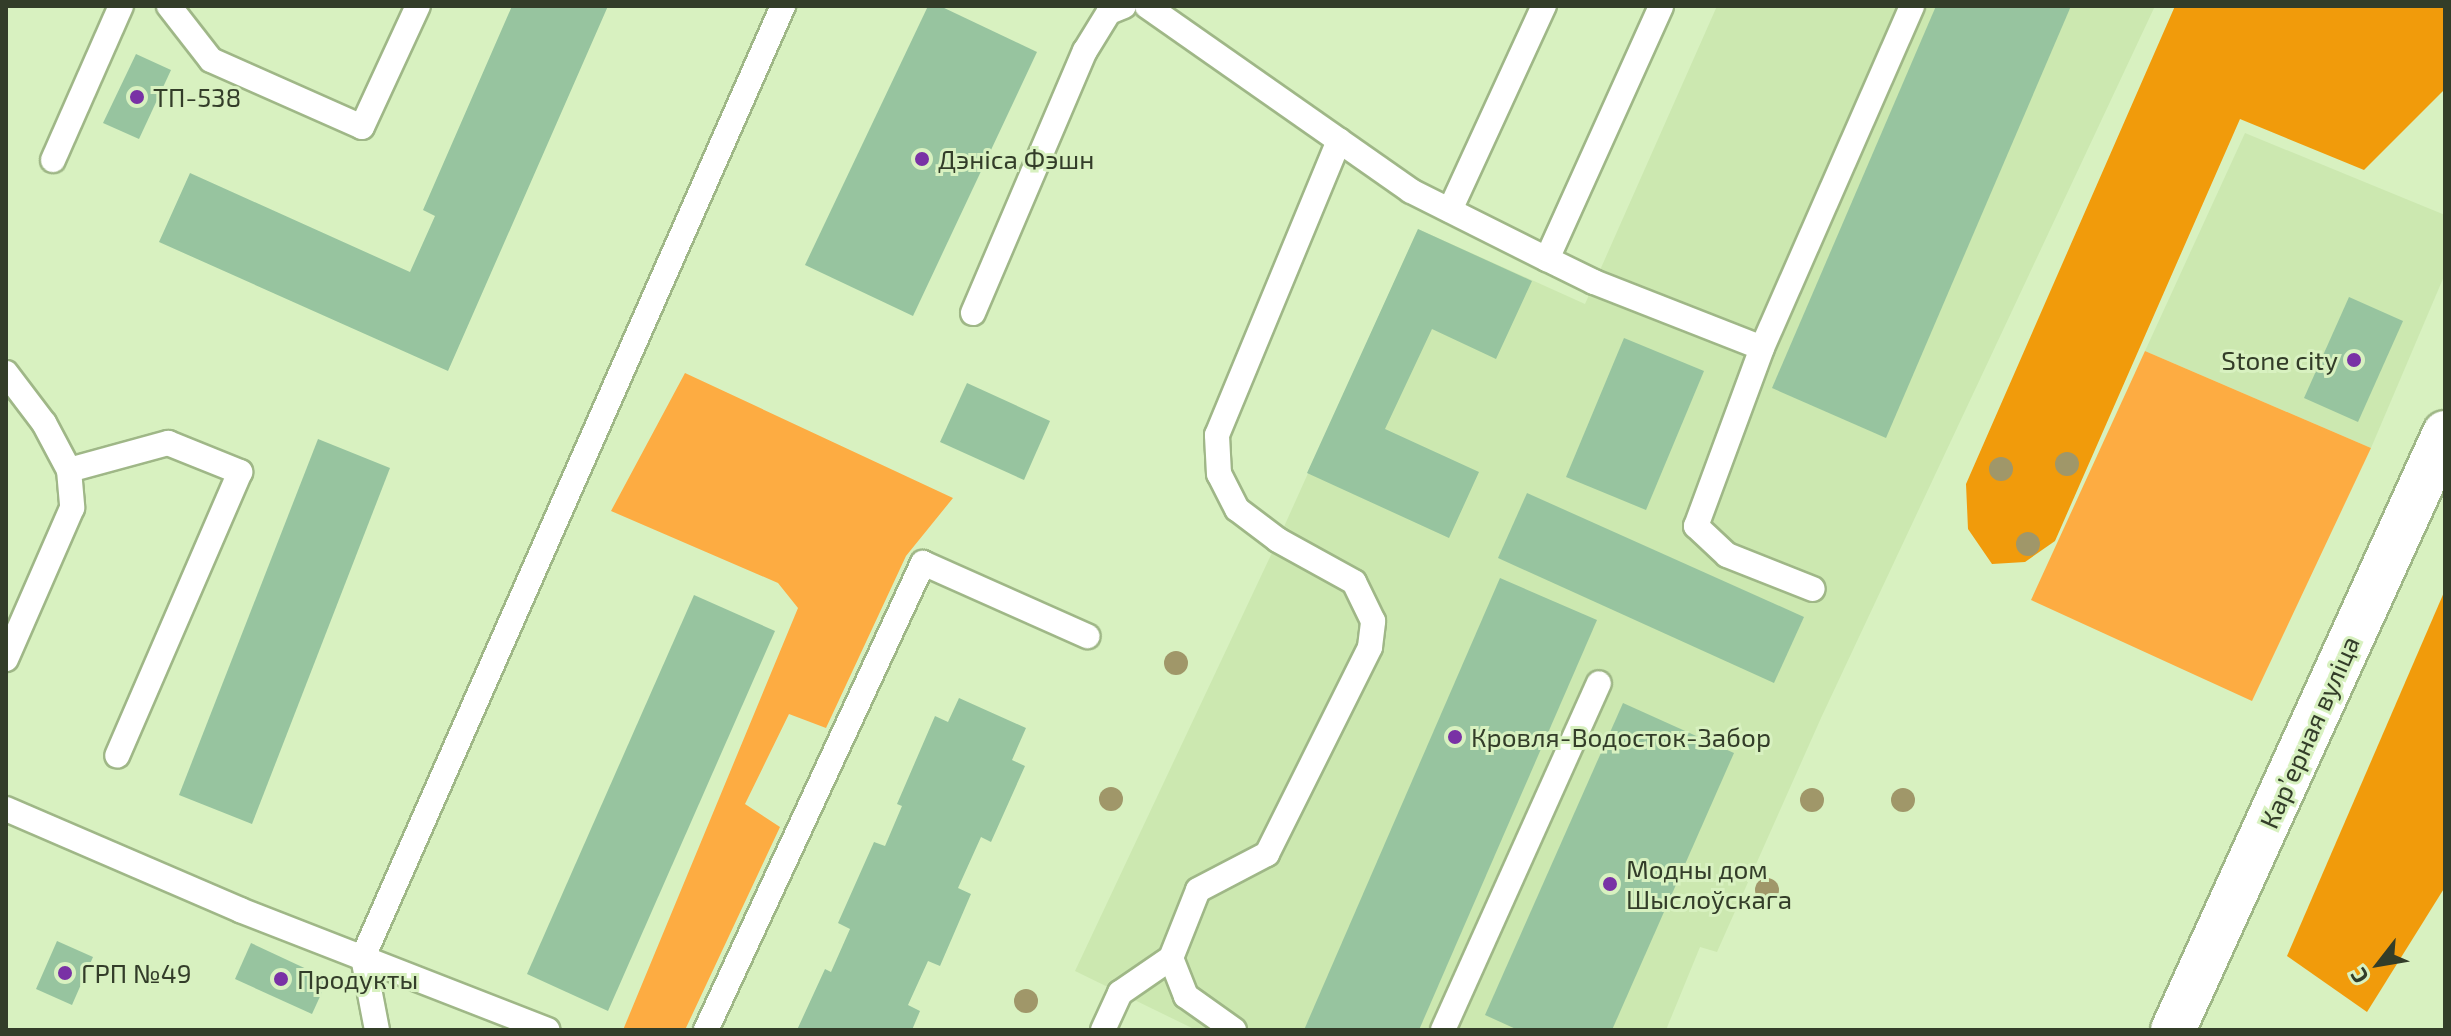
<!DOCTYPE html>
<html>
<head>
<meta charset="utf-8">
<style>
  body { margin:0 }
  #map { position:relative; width:2451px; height:1036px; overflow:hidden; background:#d8f1c0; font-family:"Exo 2",sans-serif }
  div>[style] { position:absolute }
  .built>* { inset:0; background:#cce8b0 }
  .green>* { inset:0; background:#fdac42 }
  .forest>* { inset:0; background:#f19b0b }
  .building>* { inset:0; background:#97c49f }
  .roads { filter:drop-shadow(2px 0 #9fb787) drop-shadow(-2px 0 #9fb787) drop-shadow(0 2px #9fb787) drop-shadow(0 -2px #9fb787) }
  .lane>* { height:24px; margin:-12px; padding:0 12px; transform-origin:12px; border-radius:12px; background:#fff }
  .secondary>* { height:44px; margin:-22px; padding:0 22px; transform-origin:22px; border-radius:22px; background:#fff }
  .trees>* { width:24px; height:24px; margin:-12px; border-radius:50%; background:#a09769 }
  .dots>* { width:22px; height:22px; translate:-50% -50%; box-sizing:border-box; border:4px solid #d8f1c0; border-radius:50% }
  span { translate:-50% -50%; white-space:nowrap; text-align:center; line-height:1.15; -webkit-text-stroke:6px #d8f1c0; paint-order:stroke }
  .poi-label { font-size:26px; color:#333d29 }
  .left { translate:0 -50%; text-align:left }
  .right { translate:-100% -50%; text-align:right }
  .street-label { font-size:26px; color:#333d29 }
  .frame { position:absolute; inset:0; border:8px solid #333d29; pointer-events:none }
  .north { position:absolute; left:2339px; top:924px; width:80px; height:80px; -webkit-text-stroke:6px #d8f1c0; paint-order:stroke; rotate:239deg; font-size:22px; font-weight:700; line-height:32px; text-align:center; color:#333d29 }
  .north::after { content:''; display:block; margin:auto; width:28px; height:36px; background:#333d29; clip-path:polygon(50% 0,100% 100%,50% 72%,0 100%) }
</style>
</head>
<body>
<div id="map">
  <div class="built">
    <i style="clip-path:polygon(1717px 6px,2155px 6px,1821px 718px,1717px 952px,1700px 947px,1666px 1030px,1196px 1030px,1075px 971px,1278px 540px,1418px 229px,1585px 304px)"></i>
    <i style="clip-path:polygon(2245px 133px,2445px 215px,2445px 274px,2371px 448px,2145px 351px)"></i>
  </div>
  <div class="green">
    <i style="clip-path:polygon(2145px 351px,2371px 448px,2252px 701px,2031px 600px)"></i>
    <i style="clip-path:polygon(685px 373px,953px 498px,906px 556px,826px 728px,789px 714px,745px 804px,780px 827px,685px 1030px,623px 1030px,798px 608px,778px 583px,611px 511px)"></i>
  </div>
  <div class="forest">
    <i style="clip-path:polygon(2175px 6px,2445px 6px,2445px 89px,2364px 170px,2240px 119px,2055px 541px,2025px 562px,1992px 564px,1968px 529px,1966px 484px)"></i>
    <i style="clip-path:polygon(2445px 590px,2445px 887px,2367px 1012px,2287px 956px)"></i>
  </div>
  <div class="building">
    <i style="clip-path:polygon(512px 6px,608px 6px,448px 371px,159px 242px,190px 173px,410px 272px,435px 216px,423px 210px)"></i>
    <i style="clip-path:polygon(928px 6px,940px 6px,1037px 52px,913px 316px,805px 265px)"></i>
    <i style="clip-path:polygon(1936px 6px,2071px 6px,1886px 438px,1772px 388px)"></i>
    <i style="clip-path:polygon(136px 54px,171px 70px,139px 139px,103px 123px)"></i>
    <i style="clip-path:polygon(1418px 229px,1532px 281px,1496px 359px,1432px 329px,1385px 429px,1479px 472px,1449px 538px,1307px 473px)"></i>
    <i style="clip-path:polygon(2349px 297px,2403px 321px,2358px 422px,2304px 398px)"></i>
    <i style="clip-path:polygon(1624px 338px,1704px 371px,1646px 510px,1566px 477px)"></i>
    <i style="clip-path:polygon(967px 383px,1050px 421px,1024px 480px,940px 442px)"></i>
    <i style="clip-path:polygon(318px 439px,390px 468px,252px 824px,179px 795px)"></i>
    <i style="clip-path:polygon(1527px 493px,1804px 617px,1774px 683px,1498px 558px)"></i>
    <i style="clip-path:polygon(1500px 578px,1597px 620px,1419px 1030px,1304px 1030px)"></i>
    <i style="clip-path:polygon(694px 595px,775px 631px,608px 1011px,527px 974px)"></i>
    <i style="clip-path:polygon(959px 698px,1026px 728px,1012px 760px,1025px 766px,991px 842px,981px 837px,958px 888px,971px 894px,940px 966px,928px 961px,908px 1005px,920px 1011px,912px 1030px,797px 1030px,825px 969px,831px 972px,850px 929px,838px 923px,874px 842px,885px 846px,902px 806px,897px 804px,935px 716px,948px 722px)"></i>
    <i style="clip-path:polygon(1623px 703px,1734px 753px,1612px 1030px,1518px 1030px,1485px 1015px)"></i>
    <i style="clip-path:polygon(57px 941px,93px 957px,72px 1005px,36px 989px)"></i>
    <i style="clip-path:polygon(251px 943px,328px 979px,312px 1014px,235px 979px)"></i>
  </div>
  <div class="roads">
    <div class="lane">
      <i style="left:169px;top:6px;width:68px;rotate:52.1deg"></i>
      <i style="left:211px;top:60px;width:165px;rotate:23.9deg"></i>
      <i style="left:362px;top:127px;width:133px;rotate:-65.2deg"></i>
      <i style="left:1147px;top:6px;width:322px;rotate:35deg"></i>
      <i style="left:1411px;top:191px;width:152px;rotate:26.6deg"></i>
      <i style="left:1547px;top:259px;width:277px;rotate:-65.7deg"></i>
      <i style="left:53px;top:160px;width:168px;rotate:-66.2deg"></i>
      <i style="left:1450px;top:210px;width:225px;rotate:-65.3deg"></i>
      <i style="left:1547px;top:259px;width:52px;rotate:26.1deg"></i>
      <i style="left:1594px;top:282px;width:180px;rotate:21.4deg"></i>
      <i style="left:1762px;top:348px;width:373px;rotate:-66.3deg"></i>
      <i style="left:973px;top:313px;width:285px;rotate:-66.9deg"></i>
      <i style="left:1085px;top:51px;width:46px;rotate:-58.4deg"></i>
      <i style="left:1109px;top:12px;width:16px;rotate:-22deg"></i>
      <i style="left:1762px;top:348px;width:190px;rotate:110.3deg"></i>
      <i style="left:1696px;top:526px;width:42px;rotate:43.1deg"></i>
      <i style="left:1727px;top:555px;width:92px;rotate:21.6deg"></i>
      <i style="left:6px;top:373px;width:63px;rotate:52.8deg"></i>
      <i style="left:44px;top:423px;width:53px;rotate:62deg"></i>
      <i style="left:69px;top:470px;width:38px;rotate:85deg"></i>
      <i style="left:72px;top:508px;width:165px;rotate:113.6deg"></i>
      <i style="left:69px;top:470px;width:103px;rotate:-15.3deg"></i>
      <i style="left:168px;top:443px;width:78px;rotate:21.9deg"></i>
      <i style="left:240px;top:472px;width:309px;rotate:113.4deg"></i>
      <i style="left:6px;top:809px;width:255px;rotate:23.3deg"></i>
      <i style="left:240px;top:910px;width:330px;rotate:21.3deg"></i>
      <i style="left:377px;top:1030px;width:74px;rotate:-100.9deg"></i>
      <i style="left:363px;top:957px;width:1040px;rotate:-66.17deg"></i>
      <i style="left:706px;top:1030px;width:515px;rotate:-65.08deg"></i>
      <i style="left:923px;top:563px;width:180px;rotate:24deg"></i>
      <i style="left:1103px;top:1030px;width:41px;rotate:-65.3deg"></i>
      <i style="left:1120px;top:993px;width:62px;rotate:-34.5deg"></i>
      <i style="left:1234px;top:1030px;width:59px;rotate:-144.7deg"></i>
      <i style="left:1186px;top:996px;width:41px;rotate:-111.5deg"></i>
      <i style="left:1171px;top:958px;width:73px;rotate:-68.3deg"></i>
      <i style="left:1198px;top:890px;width:78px;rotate:-27.6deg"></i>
      <i style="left:1267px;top:854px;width:231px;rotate:-63.5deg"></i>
      <i style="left:1370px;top:647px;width:26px;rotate:-83deg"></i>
      <i style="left:1373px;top:621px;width:43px;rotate:-116deg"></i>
      <i style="left:1354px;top:582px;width:87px;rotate:-151.1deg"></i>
      <i style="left:1278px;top:540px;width:51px;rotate:-142.9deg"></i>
      <i style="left:1237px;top:509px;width:39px;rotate:-117deg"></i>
      <i style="left:1219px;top:474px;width:39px;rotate:-93deg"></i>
      <i style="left:1217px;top:435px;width:319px;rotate:-67.5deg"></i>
      <i style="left:1443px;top:1030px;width:380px;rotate:-65.8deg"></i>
    </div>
    <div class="secondary">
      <i style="left:2173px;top:1030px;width:656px;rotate:-65.51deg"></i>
    </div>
  </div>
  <div class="trees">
    <i style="left:2067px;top:464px"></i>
    <i style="left:2001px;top:469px"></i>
    <i style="left:2028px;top:544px"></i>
    <i style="left:1176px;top:663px"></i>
    <i style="left:1111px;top:799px"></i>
    <i style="left:1812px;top:800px"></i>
    <i style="left:1903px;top:800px"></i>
    <i style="left:1767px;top:890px"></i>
    <i style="left:1026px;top:1001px"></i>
  </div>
  <div class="dots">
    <i style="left:137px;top:97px;background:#7932a5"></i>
    <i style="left:922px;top:159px;background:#7932a5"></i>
    <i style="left:2354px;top:360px;background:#7932a5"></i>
    <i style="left:1455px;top:737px;background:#7932a5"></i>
    <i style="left:1610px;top:884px;background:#7932a5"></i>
    <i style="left:65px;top:973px;background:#7932a5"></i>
    <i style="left:281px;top:979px;background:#7932a5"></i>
  </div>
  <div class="poi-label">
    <span class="left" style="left:153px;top:97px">ТП-538</span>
    <span class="left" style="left:938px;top:159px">Дэніса Фэшн</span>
    <span class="right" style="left:2338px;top:360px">Stone city</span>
    <span class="left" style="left:1471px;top:737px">Кровля-Водосток-Забор</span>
    <span class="left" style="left:1626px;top:884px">Модны дом<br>Шыслоўскага</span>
    <span class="left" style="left:81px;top:973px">ГРП №49</span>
    <span class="left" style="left:297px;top:979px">Продукты</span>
  </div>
  <div class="street-label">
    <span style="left:2309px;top:732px;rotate:-66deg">Карʼерная вуліца</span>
  </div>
  <div class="frame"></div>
  <div class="north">С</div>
</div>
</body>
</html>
